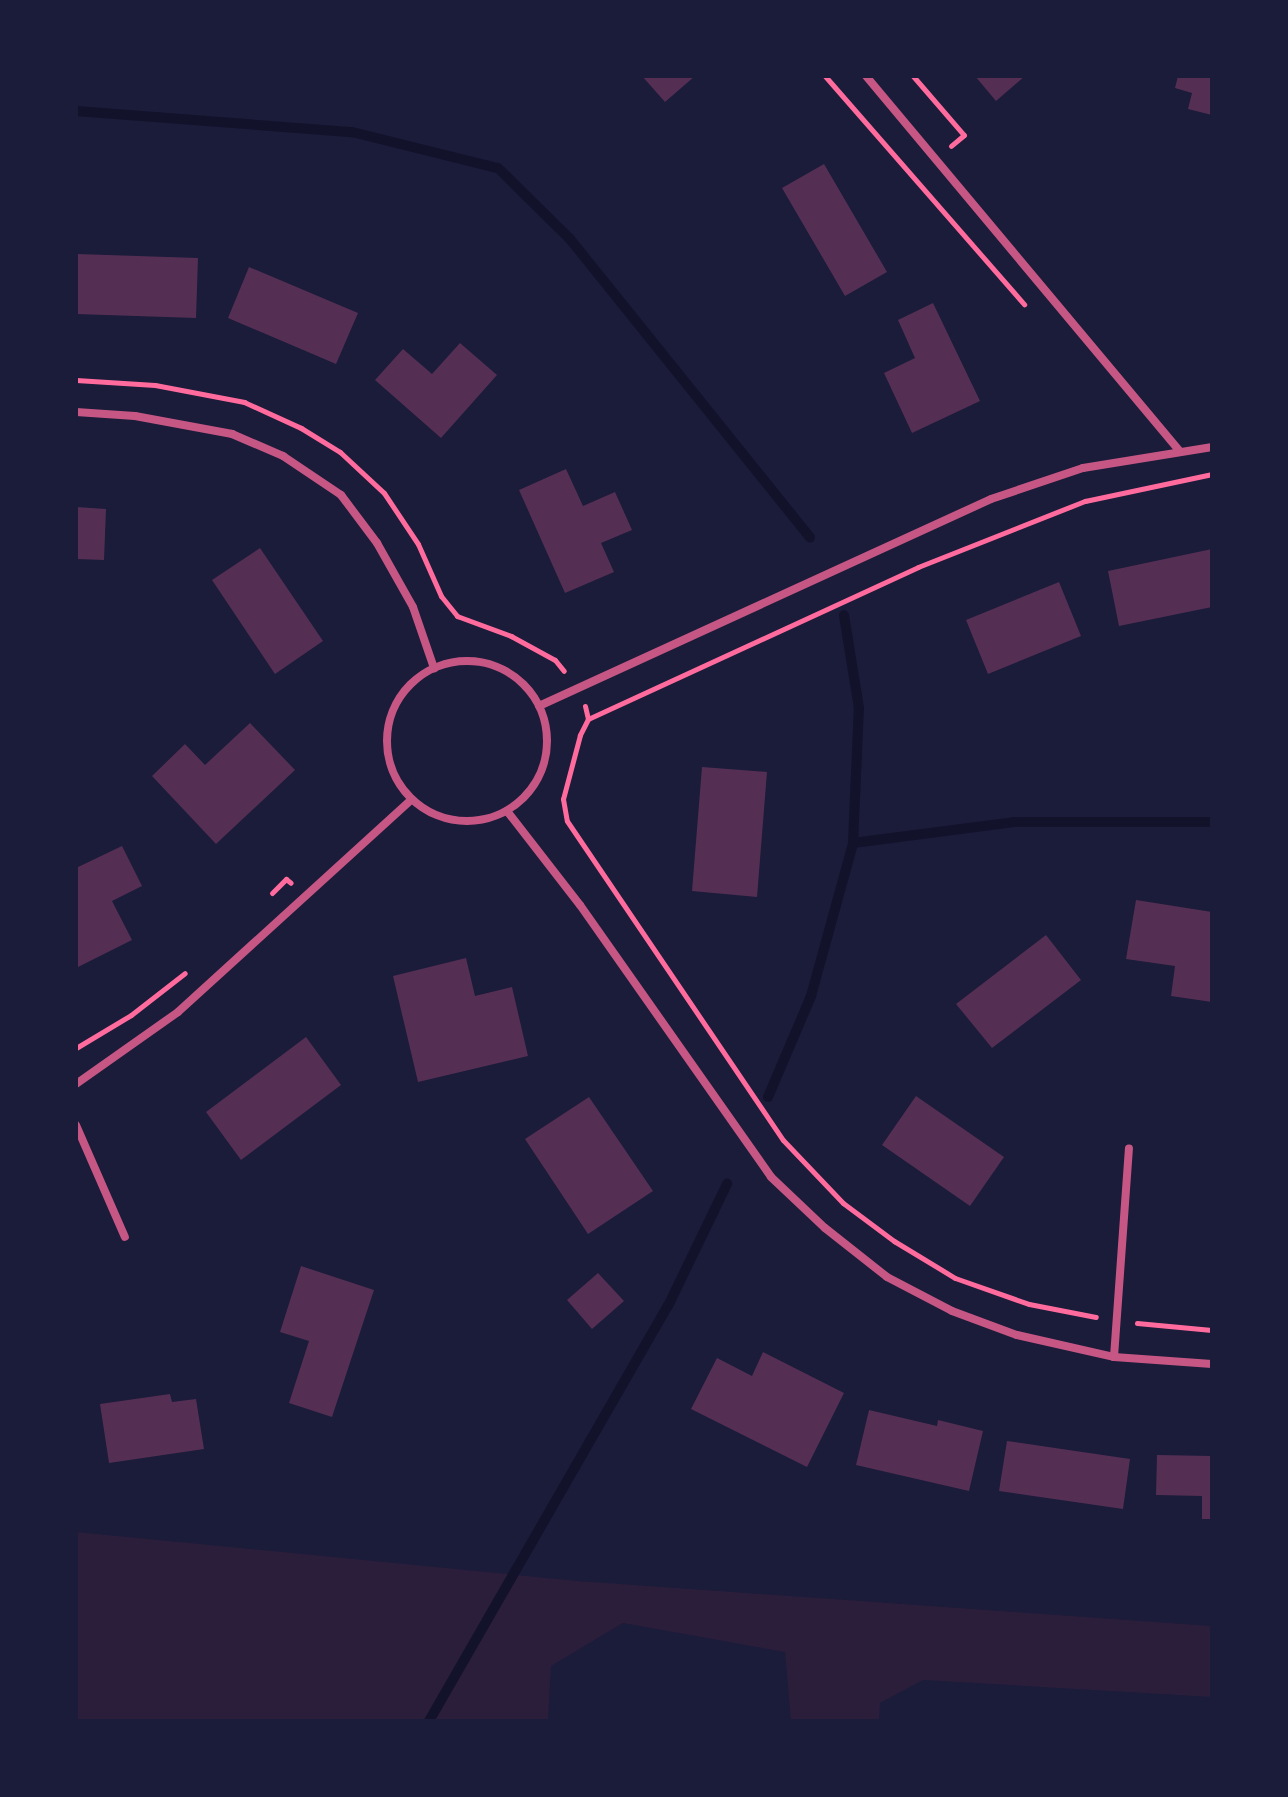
<!DOCTYPE html>
<html>
<head>
<meta charset="utf-8">
<style>
  body { margin:0 }
  #map { position:relative; width:1288px; height:1797px; overflow:hidden; background:#1b1b3a; font-family:Inter,sans-serif }
  div>[style] { position:absolute }
  .green>* { inset:0; background:#2a1e3b }
  .stream>* { height:10px; margin:-5px; padding:0 5px; transform-origin:5px; border-radius:5px; background:#12122b }
  .building>* { inset:0; background:#542f53 }
  .path>* { height:5px; margin:-2.5px; padding:0 2.5px; transform-origin:2.5px; border-radius:2.5px; background:#ff6b9d }
  .minor>* { height:8px; margin:-4px; padding:0 4px; transform-origin:4px; border-radius:4px; background:#c65784 }
  .minor>.ring { margin:-4px; padding:0; box-sizing:content-box; background:none; border:8px solid #c65784; border-radius:50% }
  span { translate:-50% -50%; white-space:nowrap; text-align:center; line-height:1.15; -webkit-text-stroke:8px #1b1b3a; paint-order:stroke }
  .frame { position:absolute; inset:0; border:78px solid #1b1b3a; pointer-events:none }
</style>
</head>
<body>
<div id="map">
  <div class="green">
    <i style="clip-path:polygon(76px 1532px,578px 1581px,1212px 1626px,1212px 1697px,923px 1680px,880px 1703px,879px 1721px,791px 1721px,785px 1652px,623px 1623px,551px 1666px,548px 1721px,76px 1721px)"></i>
  </div>
  <div class="stream">
    <i style="left:76px;top:111px;width:277px;rotate:4.4deg"></i>
    <i style="left:352px;top:132px;width:150px;rotate:13.9deg"></i>
    <i style="left:498px;top:168px;width:101px;rotate:44.6deg"></i>
    <i style="left:570px;top:239px;width:383px;rotate:51.2deg"></i>
    <i style="left:853px;top:843px;width:162px;rotate:-7.4deg"></i>
    <i style="left:1014px;top:822px;width:198px"></i>
    <i style="left:768px;top:1097px;width:110px;rotate:-66.9deg"></i>
    <i style="left:811px;top:996px;width:159px;rotate:-74.6deg"></i>
    <i style="left:853px;top:843px;width:135px;rotate:-87.5deg"></i>
    <i style="left:859px;top:708px;width:94px;rotate:-99.2deg"></i>
    <i style="left:429px;top:1721px;width:479px;rotate:-60.1deg"></i>
    <i style="left:668px;top:1306px;width:136px;rotate:-64.2deg"></i>
  </div>
  <div class="building">
    <i style="clip-path:polygon(642px 76px,695px 76px,665px 102px)"></i>
    <i style="clip-path:polygon(975px 76px,1025px 76px,996px 101px)"></i>
    <i style="clip-path:polygon(1178px 76px,1212px 76px,1212px 115px,1188px 109px,1192px 93px,1175px 88px)"></i>
    <i style="clip-path:polygon(824px 164px,887px 272px,845px 296px,782px 188px)"></i>
    <i style="clip-path:polygon(77px 254px,198px 258px,196px 318px,76px 314px)"></i>
    <i style="clip-path:polygon(249px 267px,358px 313px,336px 364px,228px 318px)"></i>
    <i style="clip-path:polygon(933px 303px,980px 401px,912px 433px,884px 373px,915px 358px,898px 320px)"></i>
    <i style="clip-path:polygon(460px 343px,497px 375px,441px 438px,375px 380px,403px 349px,432px 374px)"></i>
    <i style="clip-path:polygon(566px 469px,583px 506px,615px 492px,632px 530px,601px 543px,614px 572px,565px 593px,519px 490px)"></i>
    <i style="clip-path:polygon(76px 507px,106px 509px,104px 560px,76px 559px)"></i>
    <i style="clip-path:polygon(260px 548px,323px 641px,275px 674px,212px 580px)"></i>
    <i style="clip-path:polygon(1212px 549px,1212px 607px,1119px 626px,1108px 571px)"></i>
    <i style="clip-path:polygon(1059px 582px,1081px 636px,988px 674px,966px 620px)"></i>
    <i style="clip-path:polygon(250px 723px,295px 770px,216px 844px,152px 776px,185px 744px,205px 765px)"></i>
    <i style="clip-path:polygon(702px 767px,767px 772px,757px 897px,692px 891px)"></i>
    <i style="clip-path:polygon(122px 846px,142px 886px,112px 901px,132px 940px,76px 968px,76px 868px)"></i>
    <i style="clip-path:polygon(1136px 900px,1212px 912px,1212px 1002px,1171px 996px,1175px 966px,1126px 959px)"></i>
    <i style="clip-path:polygon(1046px 935px,1081px 980px,992px 1048px,956px 1004px)"></i>
    <i style="clip-path:polygon(466px 958px,475px 996px,512px 987px,528px 1056px,418px 1082px,393px 976px)"></i>
    <i style="clip-path:polygon(306px 1037px,341px 1085px,241px 1160px,206px 1112px)"></i>
    <i style="clip-path:polygon(916px 1096px,1004px 1157px,970px 1206px,882px 1145px)"></i>
    <i style="clip-path:polygon(589px 1097px,653px 1191px,588px 1234px,525px 1139px)"></i>
    <i style="clip-path:polygon(301px 1266px,374px 1290px,332px 1417px,289px 1403px,309px 1341px,280px 1332px)"></i>
    <i style="clip-path:polygon(598px 1273px,624px 1301px,592px 1329px,567px 1300px)"></i>
    <i style="clip-path:polygon(763px 1352px,844px 1393px,807px 1467px,691px 1409px,717px 1358px,752px 1376px)"></i>
    <i style="clip-path:polygon(170px 1394px,172px 1402px,196px 1399px,204px 1449px,109px 1463px,100px 1404px)"></i>
    <i style="clip-path:polygon(869px 1410px,937px 1426px,938px 1420px,983px 1431px,969px 1491px,856px 1465px)"></i>
    <i style="clip-path:polygon(1007px 1441px,1130px 1459px,1123px 1509px,999px 1491px)"></i>
    <i style="clip-path:polygon(1157px 1455px,1212px 1456px,1212px 1519px,1202px 1519px,1202px 1496px,1156px 1495px)"></i>
  </div>
  <div class="path">
    <i style="left:825px;top:76px;width:303px;rotate:48.9deg"></i>
    <i style="left:913px;top:76px;width:78px;rotate:49.2deg"></i>
    <i style="left:964px;top:135px;width:17px;rotate:140deg"></i>
    <i style="left:76px;top:380px;width:79px;rotate:3.6deg"></i>
    <i style="left:155px;top:385px;width:91px;rotate:10.8deg"></i>
    <i style="left:244px;top:402px;width:63px;rotate:24.5deg"></i>
    <i style="left:301px;top:428px;width:46px;rotate:31.6deg"></i>
    <i style="left:340px;top:452px;width:60px;rotate:43deg"></i>
    <i style="left:384px;top:493px;width:61px;rotate:56.3deg"></i>
    <i style="left:418px;top:544px;width:57px;rotate:66.1deg"></i>
    <i style="left:441px;top:596px;width:26px;rotate:51deg"></i>
    <i style="left:457px;top:616px;width:58px;rotate:20.3deg"></i>
    <i style="left:511px;top:636px;width:50px;rotate:28.6deg"></i>
    <i style="left:555px;top:660px;width:14px;rotate:51deg"></i>
    <i style="left:585px;top:706px;width:13px;rotate:77deg"></i>
    <i style="left:588px;top:719px;width:18px;rotate:117deg"></i>
    <i style="left:580px;top:735px;width:66px;rotate:104.9deg"></i>
    <i style="left:563px;top:799px;width:22px;rotate:80deg"></i>
    <i style="left:567px;top:821px;width:385px;rotate:55.9deg"></i>
    <i style="left:783px;top:1140px;width:87px;rotate:46.4deg"></i>
    <i style="left:843px;top:1203px;width:64px;rotate:36.7deg"></i>
    <i style="left:894px;top:1241px;width:71px;rotate:31.2deg"></i>
    <i style="left:955px;top:1278px;width:78px;rotate:19.4deg"></i>
    <i style="left:1029px;top:1304px;width:68px;rotate:11deg"></i>
    <i style="left:588px;top:719px;width:363px;rotate:-24.7deg"></i>
    <i style="left:918px;top:567px;width:180px;rotate:-21.6deg"></i>
    <i style="left:1085px;top:501px;width:130px;rotate:-12deg"></i>
    <i style="left:272px;top:893px;width:20px;rotate:-45deg"></i>
    <i style="left:286px;top:879px;width:6px;rotate:39deg"></i>
    <i style="left:76px;top:1048px;width:64px;rotate:-31deg"></i>
    <i style="left:131px;top:1015px;width:68px;rotate:-37.9deg"></i>
    <i style="left:1137px;top:1323px;width:75px;rotate:5.3deg"></i>
  </div>
  <div class="minor">
    <i style="left:866px;top:76px;width:488px;rotate:50.1deg"></i>
    <i style="left:76px;top:412px;width:59px;rotate:3.9deg"></i>
    <i style="left:135px;top:416px;width:99px;rotate:10.5deg"></i>
    <i style="left:232px;top:434px;width:56px;rotate:23.3deg"></i>
    <i style="left:283px;top:456px;width:70px;rotate:33.9deg"></i>
    <i style="left:341px;top:495px;width:60px;rotate:53.1deg"></i>
    <i style="left:377px;top:543px;width:73px;rotate:60.6deg"></i>
    <i style="left:413px;top:607px;width:65px;rotate:71deg"></i>
    <i class="ring" style="left:387px;top:661px;width:152px;height:152px"></i>
    <i style="left:539px;top:706px;width:497px;rotate:-24.6deg"></i>
    <i style="left:991px;top:499px;width:97px;rotate:-18.6deg"></i>
    <i style="left:1083px;top:468px;width:131px;rotate:-9.2deg"></i>
    <i style="left:507px;top:811px;width:119px;rotate:52.2deg"></i>
    <i style="left:580px;top:905px;width:332px;rotate:54.9deg"></i>
    <i style="left:771px;top:1177px;width:74px;rotate:43.4deg"></i>
    <i style="left:825px;top:1228px;width:79px;rotate:38.3deg"></i>
    <i style="left:887px;top:1277px;width:73px;rotate:27.6deg"></i>
    <i style="left:952px;top:1311px;width:69px;rotate:20.3deg"></i>
    <i style="left:1017px;top:1335px;width:99px;rotate:12.8deg"></i>
    <i style="left:1114px;top:1357px;width:98px;rotate:4.1deg"></i>
    <i style="left:76px;top:1084px;width:125px;rotate:-35.2deg"></i>
    <i style="left:178px;top:1012px;width:315px;rotate:-42.3deg"></i>
    <i style="left:76px;top:1125px;width:122px;rotate:66.4deg"></i>
    <i style="left:1114px;top:1357px;width:209px;rotate:-85.9deg"></i>
  </div>
  <div class="frame"></div>
</div>
</body>
</html>
